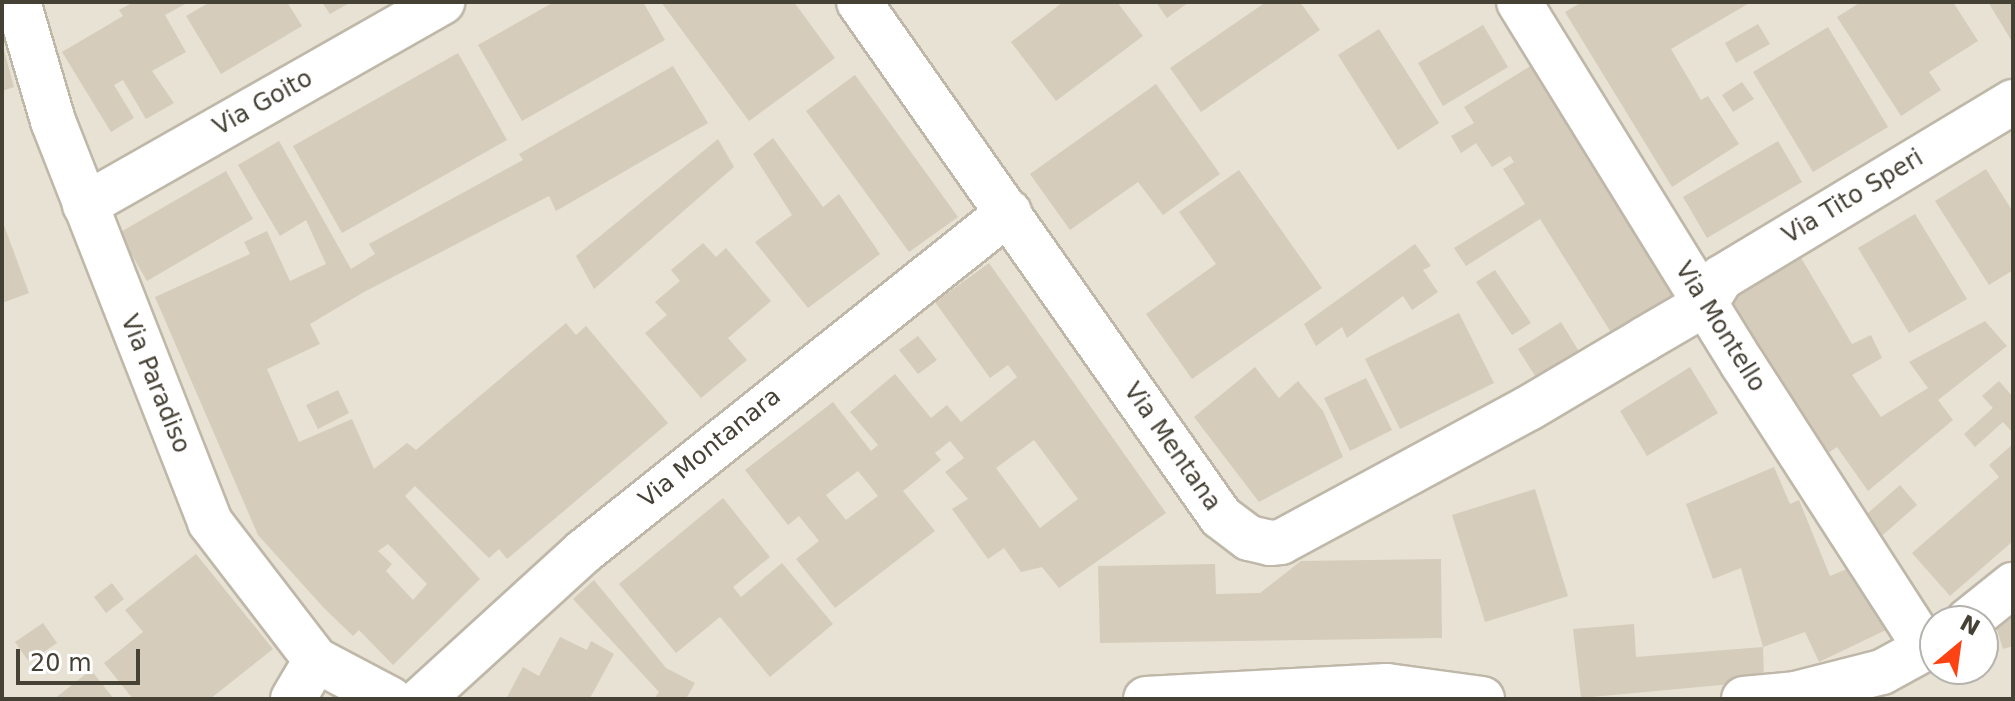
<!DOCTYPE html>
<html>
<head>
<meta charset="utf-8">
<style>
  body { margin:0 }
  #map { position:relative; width:2015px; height:701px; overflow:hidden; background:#f3f0e6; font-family:"DejaVu Sans",sans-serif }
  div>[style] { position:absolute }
  .residential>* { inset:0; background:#e7e2d4 }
  .building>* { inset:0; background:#d5ccbb }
  .roads { filter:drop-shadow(2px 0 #bfb8a9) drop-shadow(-2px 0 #bfb8a9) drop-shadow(0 2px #bfb8a9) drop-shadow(0 -2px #bfb8a9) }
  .street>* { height:44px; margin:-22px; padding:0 22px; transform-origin:22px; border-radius:22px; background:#fff }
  span { translate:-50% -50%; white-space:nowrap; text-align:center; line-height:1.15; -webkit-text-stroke:6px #fff; paint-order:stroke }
  .street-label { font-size:24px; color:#464135 }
  .frame { position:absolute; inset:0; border:4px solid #464135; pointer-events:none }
  .north { position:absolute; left:1919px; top:605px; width:80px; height:80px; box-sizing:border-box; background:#fff; border:2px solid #b5b3ae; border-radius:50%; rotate:29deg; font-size:22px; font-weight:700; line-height:32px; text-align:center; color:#464135 }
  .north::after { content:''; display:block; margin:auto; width:28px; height:36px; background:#fd4213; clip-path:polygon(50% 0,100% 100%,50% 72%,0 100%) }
  .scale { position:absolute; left:16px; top:649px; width:124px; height:36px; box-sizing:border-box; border:4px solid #464135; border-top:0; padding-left:10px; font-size:24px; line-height:28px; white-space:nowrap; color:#464135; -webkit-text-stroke:6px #fff; paint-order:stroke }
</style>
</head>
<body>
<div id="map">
  <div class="residential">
    <i style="clip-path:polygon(evenodd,2px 2px,2013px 2px,2013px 699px,2px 699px,2px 2px,1935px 621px,1983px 621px,1983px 669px,1935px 669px,1935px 621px)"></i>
  </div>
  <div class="building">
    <i style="clip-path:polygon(134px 2px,189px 2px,165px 15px,186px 52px,152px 71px,174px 103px,146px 119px,123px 80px,114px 85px,134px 118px,111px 132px,62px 52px,123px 16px,119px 10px)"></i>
    <i style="clip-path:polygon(210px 2px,287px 2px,302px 26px,221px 74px,186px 16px)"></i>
    <i style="clip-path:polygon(322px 2px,351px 2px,330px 14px)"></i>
    <i style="clip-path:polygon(554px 2px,643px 2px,665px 40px,522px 121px,478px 45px)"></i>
    <i style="clip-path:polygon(661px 2px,794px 2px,835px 58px,749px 121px)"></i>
    <i style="clip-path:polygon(1063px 2px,1117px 2px,1143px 36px,1056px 101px,1011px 42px)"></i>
    <i style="clip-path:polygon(1156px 2px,1189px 2px,1167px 18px)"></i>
    <i style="clip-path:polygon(1266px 2px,1300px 2px,1320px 30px,1201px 112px,1170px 68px)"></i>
    <i style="clip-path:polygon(1582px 2px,1751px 2px,1671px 49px,1701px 100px,1708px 96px,1739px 144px,1672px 187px,1565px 12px)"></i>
    <i style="clip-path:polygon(1861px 2px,1953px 2px,1978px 41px,1929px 72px,1941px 90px,1901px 116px,1837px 17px)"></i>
    <i style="clip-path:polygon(1988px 2px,2013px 2px,2013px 43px)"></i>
    <i style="clip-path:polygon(1758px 24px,1770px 44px,1736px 63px,1725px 43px)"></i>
    <i style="clip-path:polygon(1483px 25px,1508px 67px,1443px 106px,1418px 63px)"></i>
    <i style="clip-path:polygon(1828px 27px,1888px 127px,1813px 172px,1753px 72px)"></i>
    <i style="clip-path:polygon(1379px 29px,1439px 123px,1398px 150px,1338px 55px)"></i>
    <i style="clip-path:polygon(2px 43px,14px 87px,2px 91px)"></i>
    <i style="clip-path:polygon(458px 53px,507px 140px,342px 233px,293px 146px)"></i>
    <i style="clip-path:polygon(1532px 65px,1674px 295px,1612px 334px,1540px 219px,1466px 266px,1454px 248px,1525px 204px,1503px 169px,1514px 162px,1510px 156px,1492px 167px,1476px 143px,1461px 153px,1451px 136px,1474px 123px,1464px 107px)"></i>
    <i style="clip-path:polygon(evenodd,673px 66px,708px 123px,556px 211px,549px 196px,364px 292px,310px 324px,320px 344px,267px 369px,299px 442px,352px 419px,374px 469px,407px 443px,416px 450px,566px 323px,576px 335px,586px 326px,668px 423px,507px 559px,499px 549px,489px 558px,415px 486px,405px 496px,480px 579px,393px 665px,359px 630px,353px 636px,324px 608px,258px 535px,155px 297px,250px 254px,244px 242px,267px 231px,290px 281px,326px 264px,306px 220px,280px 236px,238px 165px,279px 141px,351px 269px,375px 254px,369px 244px,523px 160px,519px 154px,673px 66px,388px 544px,427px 584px,413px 600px,386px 571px,392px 564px,378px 551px,388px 544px)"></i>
    <i style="clip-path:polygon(855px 75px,958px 217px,909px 252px,806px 111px)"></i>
    <i style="clip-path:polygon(1742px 82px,1754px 99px,1733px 112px,1722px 95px)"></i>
    <i style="clip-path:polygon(1156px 84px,1220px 174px,1163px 215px,1138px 182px,1070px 230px,1030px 174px)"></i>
    <i style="clip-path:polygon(773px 138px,823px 207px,839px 194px,880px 254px,808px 308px,755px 242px,792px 215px,753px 154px)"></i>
    <i style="clip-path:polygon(718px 139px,734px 167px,594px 289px,576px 256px)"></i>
    <i style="clip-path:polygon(1778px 141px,1802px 182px,1707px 238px,1683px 197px)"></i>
    <i style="clip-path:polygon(1986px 169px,2013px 212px,2013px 270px,1989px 285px,1935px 201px)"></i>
    <i style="clip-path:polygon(1239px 170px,1322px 288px,1192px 379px,1146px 314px,1216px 264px,1179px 212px)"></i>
    <i style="clip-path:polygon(226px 171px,253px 219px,147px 281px,119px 233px)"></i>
    <i style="clip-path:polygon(1915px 214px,1967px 299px,1909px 333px,1858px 248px)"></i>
    <i style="clip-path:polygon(2px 220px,29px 293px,2px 303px)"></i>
    <i style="clip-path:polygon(703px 243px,716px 257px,726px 248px,771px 301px,728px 338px,747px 360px,701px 398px,645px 333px,667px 315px,655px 302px,680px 281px,671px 270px)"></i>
    <i style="clip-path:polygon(1415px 244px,1431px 266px,1423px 270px,1438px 292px,1412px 310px,1403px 296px,1347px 338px,1342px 327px,1316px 346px,1304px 324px)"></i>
    <i style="clip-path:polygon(1800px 256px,1852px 344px,1871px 335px,1882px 358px,1852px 375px,1881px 417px,1928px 388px,1909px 362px,1985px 321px,2007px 346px,1938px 400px,1953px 420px,1868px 491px,1837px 447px,1822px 457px,1776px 388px,1783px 385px,1730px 297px)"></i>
    <i style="clip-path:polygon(evenodd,989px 263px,1166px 513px,1059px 588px,1042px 567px,1021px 572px,1004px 548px,988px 559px,952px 509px,968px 499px,945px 472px,964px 458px,950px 441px,935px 453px,941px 460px,903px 491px,935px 531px,835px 608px,796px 559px,819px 541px,799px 516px,788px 525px,745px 470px,833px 402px,871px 451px,878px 445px,850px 412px,895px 374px,931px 418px,947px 405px,961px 422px,1017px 377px,1008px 365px,990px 378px,935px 302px,989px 263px,1034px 440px,1078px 499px,1040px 528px,996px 468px,1034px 440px,989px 263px,858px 471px,878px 496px,846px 520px,826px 495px,858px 471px)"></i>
    <i style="clip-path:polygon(1495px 270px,1531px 323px,1512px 335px,1476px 282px)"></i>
    <i style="clip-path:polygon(1459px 313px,1494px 383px,1400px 429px,1365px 359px)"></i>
    <i style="clip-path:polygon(1561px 322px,1580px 353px,1537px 379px,1518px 349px)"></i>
    <i style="clip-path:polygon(918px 336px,937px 360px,918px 374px,899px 350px)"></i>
    <i style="clip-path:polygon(1255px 367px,1279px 398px,1298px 381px,1323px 411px,1343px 457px,1259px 502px,1194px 417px)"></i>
    <i style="clip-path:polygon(1690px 367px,1718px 413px,1647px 456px,1620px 411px)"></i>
    <i style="clip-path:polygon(1366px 378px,1392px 430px,1350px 451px,1324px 398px)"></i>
    <i style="clip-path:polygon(1999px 381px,2013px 397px,2013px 433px,2003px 422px,1975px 447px,1964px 434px,1993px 408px,1982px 396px)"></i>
    <i style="clip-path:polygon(338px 390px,349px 413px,318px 429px,306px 405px)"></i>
    <i style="clip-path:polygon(2013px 444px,2013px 541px,1950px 596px,1912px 553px,1999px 477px,1989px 465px)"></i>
    <i style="clip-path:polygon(1774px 467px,1790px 504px,1799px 500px,1830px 576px,1852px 567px,1888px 629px,1819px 662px,1805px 632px,1763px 647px,1741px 568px,1713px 579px,1686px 504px)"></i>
    <i style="clip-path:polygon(1900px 485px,1917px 505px,1877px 540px,1860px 520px)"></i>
    <i style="clip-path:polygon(1535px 489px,1568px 596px,1485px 622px,1452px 515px)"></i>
    <i style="clip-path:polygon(723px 498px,770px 557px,733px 587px,741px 597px,782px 563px,833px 624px,770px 677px,720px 617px,676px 653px,619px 584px)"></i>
    <i style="clip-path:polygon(196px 554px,273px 649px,210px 699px,133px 699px,104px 663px,143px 632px,125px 610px)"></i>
    <i style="clip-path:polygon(1441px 559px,1442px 638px,1100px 643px,1098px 566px,1215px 564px,1216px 594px,1260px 593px,1301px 561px)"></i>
    <i style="clip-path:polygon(594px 580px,666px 668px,695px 683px,686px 699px,654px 699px,659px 692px,573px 599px)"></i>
    <i style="clip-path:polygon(112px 583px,124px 599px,106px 613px,94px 597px)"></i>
    <i style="clip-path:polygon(2013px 607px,2013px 646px,2003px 649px,1995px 624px)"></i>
    <i style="clip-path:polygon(43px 623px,57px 643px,29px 662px,15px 642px)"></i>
    <i style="clip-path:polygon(1634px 624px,1636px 657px,1763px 647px,1764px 681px,1581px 698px,1573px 629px)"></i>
    <i style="clip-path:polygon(560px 637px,587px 650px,591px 641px,614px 654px,590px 698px,506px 699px,523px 667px,539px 676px)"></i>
    <i style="clip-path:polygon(91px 670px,114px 699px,54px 699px)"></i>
  </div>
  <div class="roads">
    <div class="street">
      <i style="left:18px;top:2px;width:124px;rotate:73.6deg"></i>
      <i style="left:53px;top:121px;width:431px;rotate:68.6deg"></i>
      <i style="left:210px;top:522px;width:174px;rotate:52.5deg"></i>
      <i style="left:316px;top:660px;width:84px;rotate:27.8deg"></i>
      <i style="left:859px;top:2px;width:629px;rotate:54.9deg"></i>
      <i style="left:1221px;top:517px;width:35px;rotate:37deg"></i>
      <i style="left:1249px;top:538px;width:22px;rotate:13deg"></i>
      <i style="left:1270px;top:543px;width:11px;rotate:-5deg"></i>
      <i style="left:1281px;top:542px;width:282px;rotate:-28.4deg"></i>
      <i style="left:1529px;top:408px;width:135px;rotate:-30.7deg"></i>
      <i style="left:1645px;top:339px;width:69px;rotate:-30.3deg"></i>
      <i style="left:1705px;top:304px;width:31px;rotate:-58deg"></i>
      <i style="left:1721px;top:278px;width:341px;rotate:-31.1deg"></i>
      <i style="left:1519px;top:2px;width:424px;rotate:58.3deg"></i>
      <i style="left:1742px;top:363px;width:339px;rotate:57.2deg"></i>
      <i style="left:85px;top:205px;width:411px;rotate:-29.6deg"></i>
      <i style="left:1968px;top:621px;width:58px;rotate:-38.7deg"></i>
      <i style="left:293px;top:699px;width:45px;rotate:-59.5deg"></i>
      <i style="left:422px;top:699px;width:218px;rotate:-42.4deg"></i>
      <i style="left:583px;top:552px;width:545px;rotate:-38.59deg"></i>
      <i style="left:1146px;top:699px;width:241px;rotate:-3.1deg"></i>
      <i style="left:1387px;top:686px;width:96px;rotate:7.8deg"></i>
      <i style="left:1744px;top:699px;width:51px;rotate:-5.6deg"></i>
      <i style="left:1795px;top:694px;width:90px;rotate:-14.2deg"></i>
      <i style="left:1882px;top:672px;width:60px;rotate:-28.7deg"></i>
    </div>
  </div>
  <div class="street-label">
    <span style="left:263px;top:103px;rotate:-29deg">Via Goito</span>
    <span style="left:1853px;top:197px;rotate:-31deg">Via Tito Speri</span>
    <span style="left:1720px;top:327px;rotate:58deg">Via Montello</span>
    <span style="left:155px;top:384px;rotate:68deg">Via Paradiso</span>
    <span style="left:1172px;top:447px;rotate:55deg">Via Mentana</span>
    <span style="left:710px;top:448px;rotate:-39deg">Via Montanara</span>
  </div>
  <div class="frame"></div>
  <div class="north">N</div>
  <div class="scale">20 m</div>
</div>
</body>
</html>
